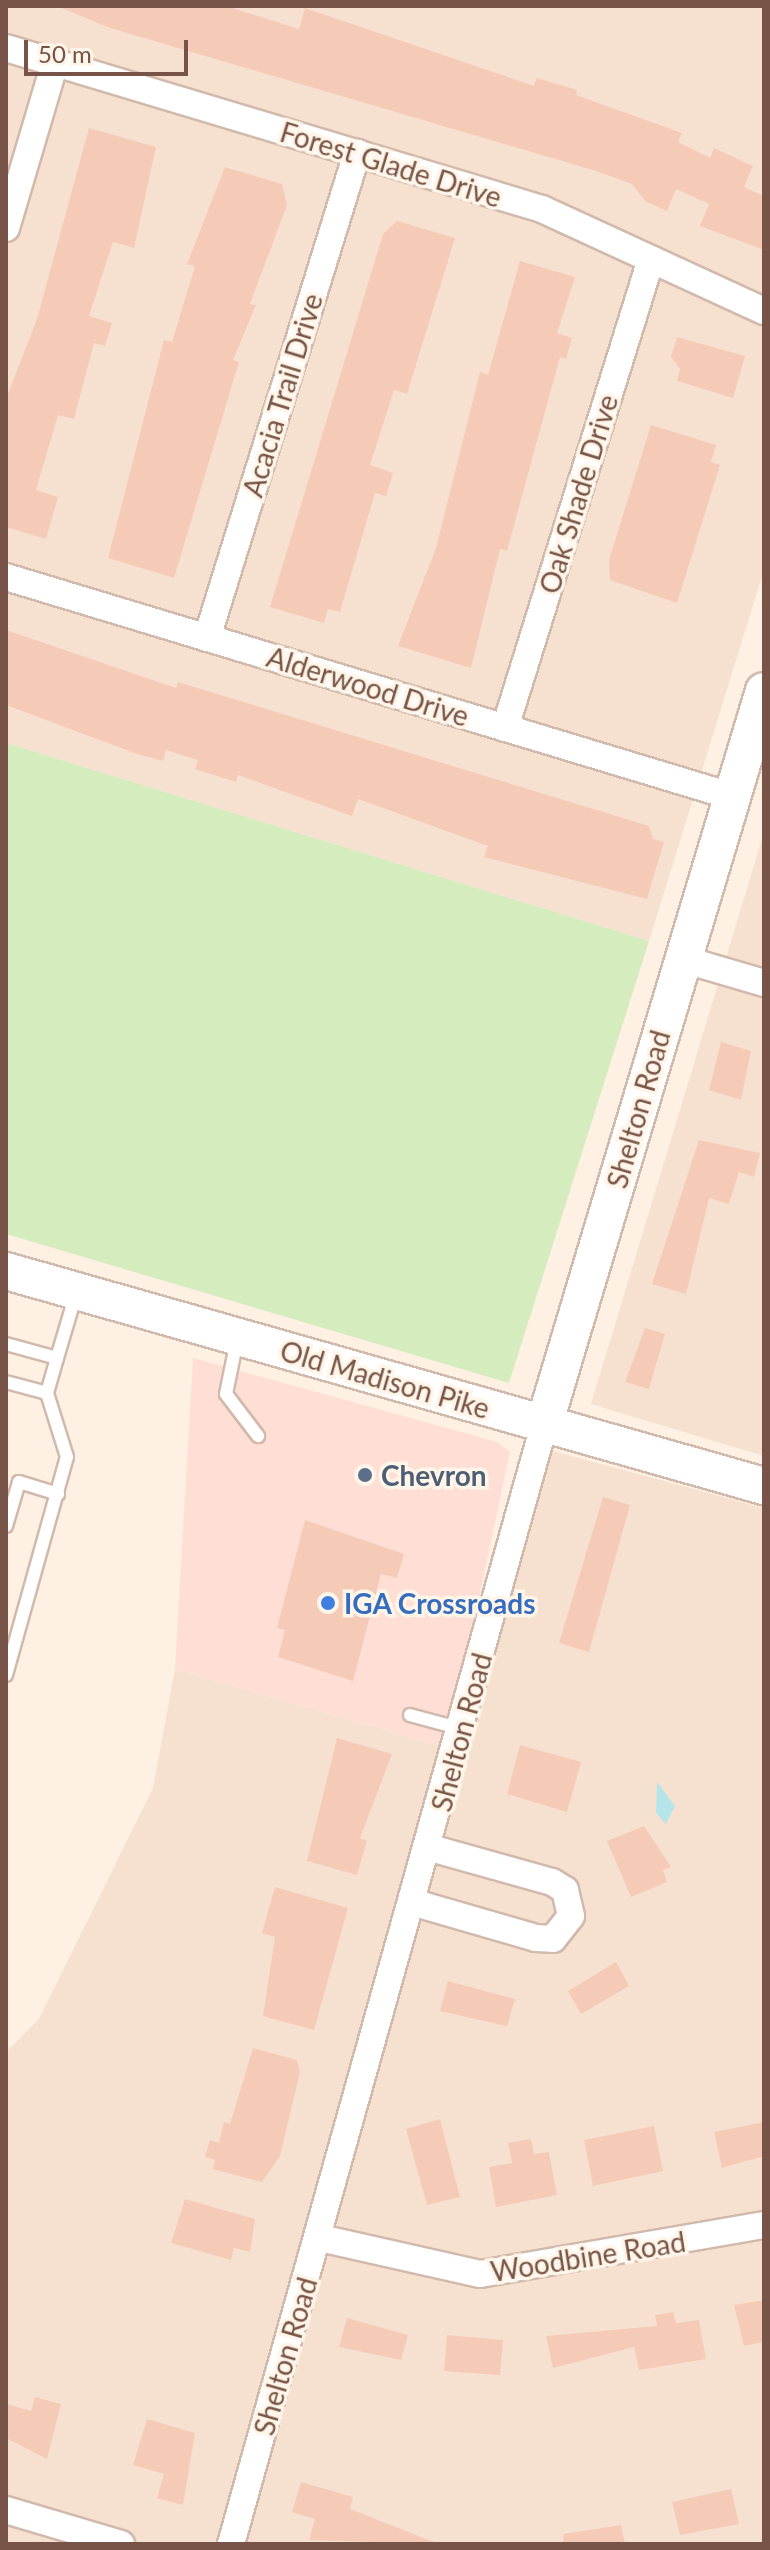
<!DOCTYPE html>
<html>
<head>
<meta charset="utf-8">
<style>
  body { margin:0 }
  #map { position:relative; width:770px; height:2550px; overflow:hidden; background:#fef0e2; font-family:Lato,sans-serif }
  div>[style] { position:absolute }
  .residential>* { inset:0; background:#f6e1d0 }
  .commercial>* { inset:0; background:#ffded5 }
  .green>* { inset:0; background:#d5ecbf }
  .water>* { inset:0; background:#b5e5e8 }
  .building>* { inset:0; background:#f5cbb8 }
  .roads { filter:drop-shadow(2px 0 #d1b9ab) drop-shadow(-2px 0 #d1b9ab) drop-shadow(0 2px #d1b9ab) drop-shadow(0 -2px #d1b9ab) }
  .lane>* { height:12px; margin:-6px; padding:0 6px; transform-origin:6px; border-radius:6px; background:#fff }
  .street>* { height:26px; margin:-13px; padding:0 13px; transform-origin:13px; border-radius:13px; background:#fff }
  .secondary>* { height:36px; margin:-18px; padding:0 18px; transform-origin:18px; border-radius:18px; background:#fff }
  .dots>* { width:22px; height:22px; translate:-50% -50%; box-sizing:border-box; border:4px solid #fff5e9; border-radius:50% }
  span { translate:-50% -50%; white-space:nowrap; text-align:center; line-height:1.15; -webkit-text-stroke:7px #fff5e9; paint-order:stroke }
  .street-label { font-size:28px; color:#775447 }
  .service-label { font-size:28px; color:#4e5e75; font-weight:700 }
  .left { translate:0 -50%; text-align:left }
  .shop-label { font-size:28px; color:#366cbe; font-weight:700 }
  .frame { position:absolute; inset:0; border:8px solid #775447; pointer-events:none }
  .scale { position:absolute; left:24px; top:40px; width:164px; height:36px; box-sizing:border-box; border:4px solid #775447; border-top:0; padding-left:10px; font-size:24px; line-height:28px; white-space:nowrap; color:#775447; -webkit-text-stroke:6px #fff5e9; paint-order:stroke }
</style>
</head>
<body>
<div id="map">
  <div class="residential">
    <i style="clip-path:polygon(6px 6px,764px 6px,764px 570px,649px 941px,6px 743px)"></i>
    <i style="clip-path:polygon(764px 832px,764px 1456px,591px 1404px)"></i>
    <i style="clip-path:polygon(538px 1447px,764px 1508px,764px 2544px,6px 2544px,6px 2052px,39px 2019px,153px 1788px,175px 1669px,447px 1748px)"></i>
  </div>
  <div class="commercial">
    <i style="clip-path:polygon(193px 1358px,497px 1442px,510px 1452px,447px 1748px,175px 1669px)"></i>
  </div>
  <div class="green">
    <i style="clip-path:polygon(6px 743px,649px 941px,509px 1383px,6px 1234px)"></i>
  </div>
  <div class="water">
    <i style="clip-path:polygon(657px 1782px,675px 1806px,666px 1824px,656px 1813px)"></i>
  </div>
  <div class="building">
    <i style="clip-path:polygon(57px 6px,226px 6px,299px 29px,305px 8px,534px 86px,537px 78px,577px 90px,576px 95px,682px 133px,678px 142px,710px 158px,714px 148px,753px 166px,744px 187px,764px 196px,764px 250px,700px 226px,709px 204px,676px 189px,667px 211px,645px 201px,632px 184px,596px 171px,110px 28px)"></i>
    <i style="clip-path:polygon(89px 128px,156px 147px,134px 248px,113px 242px,89px 316px,112px 323px,105px 346px,94px 343px,74px 419px,58px 415px,36px 490px,58px 497px,46px 539px,6px 527px,6px 399px,37px 319px)"></i>
    <i style="clip-path:polygon(225px 167px,282px 184px,287px 205px,250px 304px,256px 305px,233px 360px,239px 362px,174px 578px,108px 558px,164px 340px,172px 342px,195px 266px,187px 264px)"></i>
    <i style="clip-path:polygon(397px 221px,455px 238px,407px 394px,394px 390px,370px 465px,393px 473px,386px 496px,375px 493px,340px 612px,328px 609px,324px 623px,270px 607px,383px 234px)"></i>
    <i style="clip-path:polygon(520px 261px,575px 277px,557px 333px,572px 338px,566px 359px,560px 357px,507px 551px,500px 549px,471px 668px,398px 646px,436px 548px,480px 372px,488px 375px)"></i>
    <i style="clip-path:polygon(677px 337px,745px 356px,733px 398px,677px 381px,680px 369px,671px 357px)"></i>
    <i style="clip-path:polygon(651px 425px,716px 445px,711px 462px,720px 465px,677px 603px,610px 580px,609px 560px)"></i>
    <i style="clip-path:polygon(6px 630px,176px 688px,178px 682px,649px 826px,653px 839px,664px 842px,647px 899px,484px 857px,488px 846px,358px 799px,352px 816px,238px 775px,236px 782px,195px 769px,198px 760px,166px 750px,163px 761px,137px 754px,6px 705px)"></i>
    <i style="clip-path:polygon(721px 1042px,751px 1051px,741px 1100px,709px 1090px)"></i>
    <i style="clip-path:polygon(699px 1140px,760px 1153px,754px 1177px,739px 1172px,729px 1204px,709px 1198px,686px 1294px,652px 1284px)"></i>
    <i style="clip-path:polygon(645px 1328px,665px 1334px,649px 1389px,625px 1382px)"></i>
    <i style="clip-path:polygon(603px 1497px,630px 1505px,589px 1652px,559px 1643px)"></i>
    <i style="clip-path:polygon(305px 1520px,404px 1554px,397px 1578px,381px 1574px,353px 1681px,278px 1657px,285px 1630px,277px 1628px)"></i>
    <i style="clip-path:polygon(337px 1738px,392px 1754px,360px 1838px,367px 1841px,357px 1875px,307px 1861px)"></i>
    <i style="clip-path:polygon(520px 1745px,581px 1762px,567px 1812px,507px 1794px)"></i>
    <i style="clip-path:polygon(644px 1826px,671px 1867px,663px 1870px,667px 1882px,631px 1897px,607px 1841px)"></i>
    <i style="clip-path:polygon(275px 1887px,348px 1908px,314px 2030px,263px 2016px,275px 1937px,262px 1933px)"></i>
    <i style="clip-path:polygon(616px 1962px,629px 1986px,581px 2014px,568px 1991px)"></i>
    <i style="clip-path:polygon(448px 1981px,515px 1999px,507px 2026px,440px 2011px)"></i>
    <i style="clip-path:polygon(253px 2048px,297px 2060px,300px 2072px,280px 2156px,262px 2182px,213px 2169px,215px 2160px,205px 2157px,210px 2140px,219px 2143px,224px 2122px,230px 2124px)"></i>
    <i style="clip-path:polygon(440px 2119px,460px 2197px,427px 2205px,406px 2129px)"></i>
    <i style="clip-path:polygon(764px 2122px,764px 2156px,722px 2168px,714px 2132px)"></i>
    <i style="clip-path:polygon(654px 2126px,663px 2171px,593px 2186px,584px 2140px)"></i>
    <i style="clip-path:polygon(531px 2139px,534px 2154px,549px 2152px,557px 2195px,496px 2207px,489px 2167px,512px 2163px,508px 2143px)"></i>
    <i style="clip-path:polygon(185px 2199px,255px 2219px,250px 2252px,234px 2248px,231px 2260px,171px 2243px)"></i>
    <i style="clip-path:polygon(764px 2300px,764px 2342px,744px 2346px,734px 2305px)"></i>
    <i style="clip-path:polygon(673px 2312px,676px 2323px,699px 2320px,706px 2359px,639px 2370px,634px 2347px,553px 2368px,546px 2336px,657px 2326px,655px 2315px)"></i>
    <i style="clip-path:polygon(347px 2318px,408px 2335px,401px 2360px,339px 2347px)"></i>
    <i style="clip-path:polygon(447px 2335px,503px 2340px,500px 2375px,444px 2371px)"></i>
    <i style="clip-path:polygon(35px 2397px,61px 2404px,47px 2459px,6px 2438px,6px 2404px,31px 2411px)"></i>
    <i style="clip-path:polygon(147px 2419px,195px 2433px,183px 2505px,157px 2498px,164px 2474px,133px 2465px)"></i>
    <i style="clip-path:polygon(301px 2482px,353px 2497px,350px 2509px,439px 2544px,309px 2540px,315px 2519px,292px 2512px)"></i>
    <i style="clip-path:polygon(731px 2489px,739px 2524px,680px 2535px,672px 2502px)"></i>
    <i style="clip-path:polygon(621px 2525px,625px 2544px,564px 2544px,563px 2534px)"></i>
  </div>
  <div class="roads">
    <div class="lane">
      <i style="left:237px;top:1340px;width:55px;rotate:101.5deg"></i>
      <i style="left:226px;top:1394px;width:53px;rotate:52.7deg"></i>
      <i style="left:6px;top:1344px;width:53px;rotate:15.4deg"></i>
      <i style="left:57px;top:1358px;width:67px;rotate:-73.5deg"></i>
      <i style="left:6px;top:1382px;width:42px;rotate:15deg"></i>
      <i style="left:47px;top:1393px;width:36px;rotate:-74deg"></i>
      <i style="left:6px;top:1526px;width:46px;rotate:-73.5deg"></i>
      <i style="left:19px;top:1482px;width:41px;rotate:17.1deg"></i>
      <i style="left:6px;top:1675px;width:226px;rotate:-74.4deg"></i>
      <i style="left:67px;top:1457px;width:67px;rotate:-107.4deg"></i>
      <i style="left:410px;top:1715px;width:54px;rotate:15.1deg"></i>
    </div>
    <div class="street">
      <i style="left:6px;top:48px;width:560px;rotate:16.72deg"></i>
      <i style="left:542px;top:209px;width:244px;rotate:24.7deg"></i>
      <i style="left:6px;top:228px;width:172px;rotate:-73.5deg"></i>
      <i style="left:6px;top:577px;width:757px;rotate:16.81deg"></i>
      <i style="left:207px;top:638px;width:508px;rotate:-72.81deg"></i>
      <i style="left:505px;top:728px;width:491px;rotate:-72.7deg"></i>
      <i style="left:682px;top:959px;width:85px;rotate:16.3deg"></i>
      <i style="left:415px;top:1903px;width:126px;rotate:16.1deg"></i>
      <i style="left:536px;top:1938px;width:17px;rotate:3deg"></i>
      <i style="left:553px;top:1939px;width:29px;rotate:-52deg"></i>
      <i style="left:571px;top:1916px;width:27px;rotate:-103deg"></i>
      <i style="left:565px;top:1890px;width:15px;rotate:-148deg"></i>
      <i style="left:552px;top:1882px;width:127px;rotate:-164.4deg"></i>
      <i style="left:320px;top:2238px;width:164px;rotate:12.7deg"></i>
      <i style="left:480px;top:2274px;width:288px;rotate:-9.8deg"></i>
      <i style="left:6px;top:2510px;width:120px;rotate:16.5deg"></i>
      <i style="left:231px;top:2544px;width:1162px;rotate:-74.37deg"></i>
    </div>
    <div class="secondary">
      <i style="left:6px;top:1271px;width:788px;rotate:15.84deg"></i>
      <i style="left:544px;top:1425px;width:766px;rotate:-73.32deg"></i>
    </div>
  </div>
  <div class="dots">
    <i style="left:365px;top:1475px;background:#5c6f8a"></i>
    <i style="left:328px;top:1603px;background:#3f7fe0"></i>
  </div>
  <div class="street-label">
    <span style="left:391px;top:164px;rotate:17deg">Forest Glade Drive</span>
    <span style="left:282px;top:395px;rotate:-73deg">Acacia Trail Drive</span>
    <span style="left:578px;top:494px;rotate:-73deg">Oak Shade Drive</span>
    <span style="left:368px;top:686px;rotate:17deg">Alderwood Drive</span>
    <span style="left:638px;top:1109px;rotate:-74deg">Shelton Road</span>
    <span style="left:385px;top:1379px;rotate:16deg">Old Madison Pike</span>
    <span style="left:461px;top:1732px;rotate:-75deg">Shelton Road</span>
    <span style="left:588px;top:2256px;rotate:-9deg">Woodbine Road</span>
    <span style="left:285px;top:2356px;rotate:-74deg">Shelton Road</span>
  </div>
  <div class="service-label">
    <span class="left" style="left:381px;top:1475px">Chevron</span>
  </div>
  <div class="shop-label">
    <span class="left" style="left:344px;top:1603px">IGA Crossroads</span>
  </div>
  <div class="frame"></div>
  <div class="scale">50 m</div>
</div>
</body>
</html>
